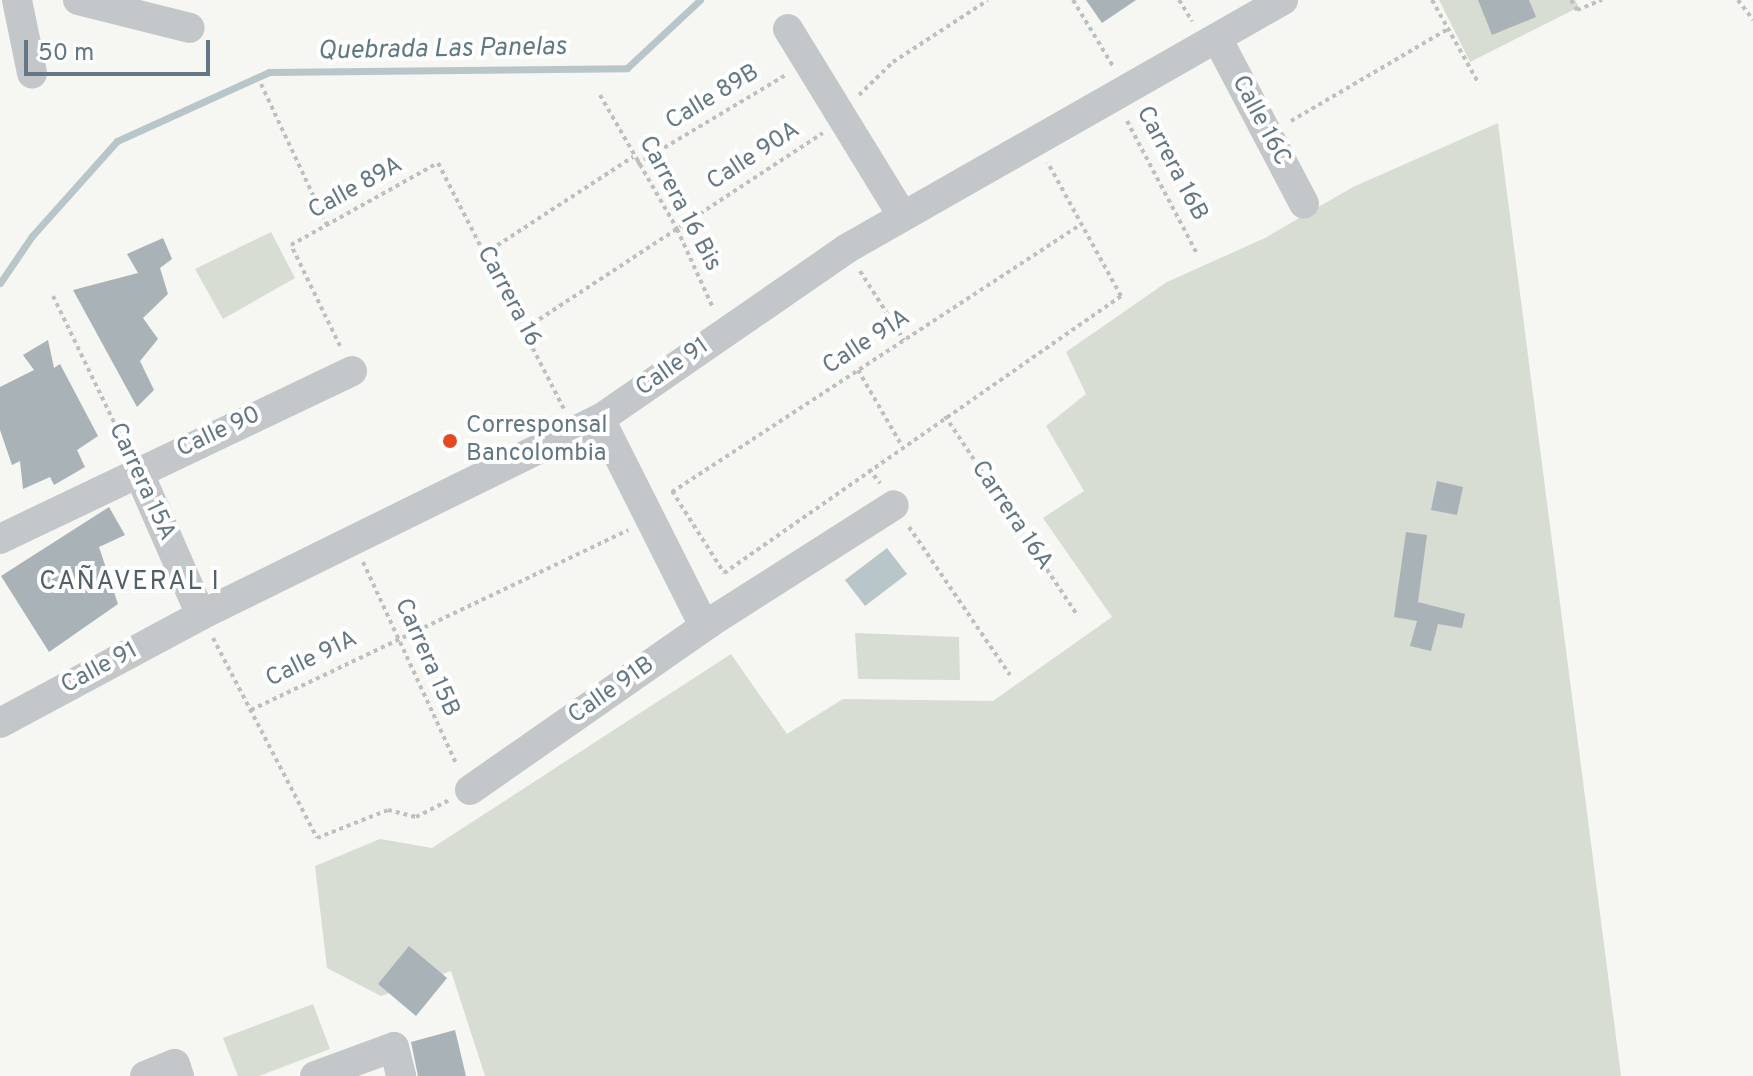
<!DOCTYPE html>
<html>
<head>
<meta charset="utf-8">
<style>
  body { margin:0 }
  #map { position:relative; width:1753px; height:1076px; overflow:hidden; background:#f6f6f2; font-family:Overpass,sans-serif }
  div>[style] { position:absolute }
  .green>* { inset:0; background:#d7ddd3 }
  .water>* { inset:0; background:#b9c6c9 }
  .stream>* { height:7px; margin:-3.5px; padding:0 3.5px; transform-origin:3.5px; border-radius:3.5px; background:#b9c6c9 }
  .building>* { inset:0; background:#a9b2b7 }
  .path>* { height:4px; margin-top:-2px; transform-origin:0; background:repeating-linear-gradient(90deg,#bdbfc1 0 4px,transparent 0 8px) }
  .minor>* { height:30px; margin:-15px; padding:0 15px; transform-origin:15px; border-radius:15px; background:#c3c7ca }
  .dots>* { width:22px; height:22px; translate:-50% -50%; box-sizing:border-box; border:4px solid #fff; border-radius:50% }
  span { translate:-50% -50%; white-space:nowrap; text-align:center; line-height:1.15; -webkit-text-stroke:8px #fff; paint-order:stroke }
  .street-label { font-size:24px; color:#647784 }
  .poi-label { font-size:24px; color:#647784 }
  .left { translate:0 -50%; text-align:left }
  .water-label { font-size:26px; color:#607981; font-style:italic }
  .neighbourhood-label { font-size:26px; color:#526069; letter-spacing:2px }
  .scale { position:absolute; left:24px; top:40px; width:186px; height:36px; box-sizing:border-box; border:4px solid #647784; border-top:0; padding-left:10px; font-size:24px; line-height:28px; white-space:nowrap; color:#647784; -webkit-text-stroke:6px #fff; paint-order:stroke }
</style>
</head>
<body>
<div id="map">
  <div class="green">
    <i style="clip-path:polygon(1439px 0,1575px 0,1579px 7px,1470px 62px)"></i>
    <i style="clip-path:polygon(1498px 123px,1621px 1076px,485px 1076px,451px 971px,381px 996px,327px 968px,315px 866px,380px 839px,432px 848px,731px 654px,787px 734px,843px 699px,993px 701px,1112px 617px,1043px 518px,1084px 491px,1046px 426px,1086px 394px,1066px 352px,1167px 282px,1265px 238px,1353px 187px)"></i>
    <i style="clip-path:polygon(271px 232px,295px 278px,223px 319px,195px 269px)"></i>
    <i style="clip-path:polygon(855px 633px,959px 637px,960px 680px,858px 679px)"></i>
    <i style="clip-path:polygon(313px 1004px,330px 1049px,259px 1076px,238px 1076px,223px 1038px)"></i>
  </div>
  <div class="water">
    <i style="clip-path:polygon(887px 548px,907px 574px,865px 606px,845px 580px)"></i>
  </div>
  <div class="stream">
    <i style="left:0;top:283px;width:57px;rotate:-55.8deg"></i>
    <i style="left:32px;top:236px;width:127px;rotate:-48.2deg"></i>
    <i style="left:117px;top:141px;width:167px;rotate:-24.4deg"></i>
    <i style="left:269px;top:72px;width:358px;rotate:-0.6deg"></i>
    <i style="left:627px;top:68px;width:100px;rotate:-43deg"></i>
  </div>
  <div class="building">
    <i style="clip-path:polygon(1086px 0,1136px 0,1102px 23px)"></i>
    <i style="clip-path:polygon(1478px 0,1529px 0,1536px 17px,1492px 35px)"></i>
    <i style="clip-path:polygon(163px 238px,172px 259px,160px 268px,168px 294px,143px 318px,158px 339px,140px 361px,154px 390px,137px 407px,73px 290px,138px 273px,127px 254px)"></i>
    <i style="clip-path:polygon(48px 340px,54px 368px,60px 364px,98px 436px,77px 450px,85px 467px,54px 485px,50px 477px,23px 489px,20px 461px,12px 465px,0 430px,0 387px,34px 370px,23px 355px)"></i>
    <i style="clip-path:polygon(1437px 481px,1463px 487px,1457px 515px,1431px 510px)"></i>
    <i style="clip-path:polygon(109px 507px,125px 535px,99px 547px,118px 604px,49px 652px,1px 576px)"></i>
    <i style="clip-path:polygon(1406px 532px,1427px 535px,1418px 602px,1465px 614px,1462px 628px,1438px 624px,1431px 651px,1410px 646px,1417px 621px,1394px 617px)"></i>
    <i style="clip-path:polygon(409px 946px,447px 978px,416px 1016px,378px 984px)"></i>
    <i style="clip-path:polygon(455px 1030px,466px 1076px,418px 1076px,411px 1042px)"></i>
  </div>
  <div class="path">
    <i style="left:1073px;top:0;width:79px;rotate:58.9deg"></i>
    <i style="left:1179px;top:0;width:25px;rotate:58deg"></i>
    <i style="left:1432px;top:0;width:96px;rotate:60.8deg"></i>
    <i style="left:1571px;top:0;width:12px;rotate:59deg"></i>
    <i style="left:1577px;top:10px;width:27px;rotate:-22deg"></i>
    <i style="left:1738px;top:0;width:25px;rotate:53deg"></i>
    <i style="left:261px;top:84px;width:156px;rotate:64.9deg"></i>
    <i style="left:600px;top:95px;width:155px;rotate:60.1deg"></i>
    <i style="left:677px;top:229px;width:87px;rotate:65.5deg"></i>
    <i style="left:859px;top:95px;width:47px;rotate:-44.1deg"></i>
    <i style="left:893px;top:62px;width:113px;rotate:-33.1deg"></i>
    <i style="left:1127px;top:121px;width:148px;rotate:62.2deg"></i>
    <i style="left:1291px;top:121px;width:182px;rotate:-30.4deg"></i>
    <i style="left:637px;top:164px;width:174px;rotate:-30.9deg"></i>
    <i style="left:484px;top:254px;width:178px;rotate:-33.1deg"></i>
    <i style="left:860px;top:271px;width:82px;rotate:57.5deg"></i>
    <i style="left:53px;top:296px;width:168px;rotate:64.2deg"></i>
    <i style="left:526px;top:328px;width:355px;rotate:-33.3deg"></i>
    <i style="left:340px;top:346px;width:112px;rotate:-115.9deg"></i>
    <i style="left:291px;top:245px;width:168px;rotate:-29.2deg"></i>
    <i style="left:438px;top:163px;width:276px;rotate:62.9deg"></i>
    <i style="left:858px;top:370px;width:88px;rotate:59.9deg"></i>
    <i style="left:945px;top:416px;width:239px;rotate:56.4deg"></i>
    <i style="left:869px;top:469px;width:18px;rotate:52deg"></i>
    <i style="left:672px;top:491px;width:97px;rotate:57.6deg"></i>
    <i style="left:724px;top:573px;width:484px;rotate:-34.9deg"></i>
    <i style="left:1121px;top:296px;width:152px;rotate:-118.8deg"></i>
    <i style="left:672px;top:492px;width:490px;rotate:-33.2deg"></i>
    <i style="left:909px;top:527px;width:179px;rotate:55.7deg"></i>
    <i style="left:363px;top:562px;width:224px;rotate:65.2deg"></i>
    <i style="left:213px;top:638px;width:225px;rotate:62.5deg"></i>
    <i style="left:317px;top:838px;width:76px;rotate:-21.5deg"></i>
    <i style="left:388px;top:810px;width:29px;rotate:14deg"></i>
    <i style="left:416px;top:817px;width:36px;rotate:-27deg"></i>
    <i style="left:251px;top:710px;width:418px;rotate:-25.5deg"></i>
  </div>
  <div class="minor">
    <i style="left:17px;top:0;width:75px;rotate:78.4deg"></i>
    <i style="left:78px;top:0;width:115px;rotate:14deg"></i>
    <i style="left:788px;top:29px;width:218px;rotate:58.5deg"></i>
    <i style="left:1217px;top:38px;width:187px;rotate:62.3deg"></i>
    <i style="left:600px;top:419px;width:225px;rotate:63.3deg"></i>
    <i style="left:701px;top:620px;width:9px;rotate:21deg"></i>
    <i style="left:138px;top:471px;width:157px;rotate:66.4deg"></i>
    <i style="left:0;top:539px;width:390px;rotate:-25.5deg"></i>
    <i style="left:0;top:723px;width:228px;rotate:-28.2deg"></i>
    <i style="left:201px;top:615px;width:445px;rotate:-26.2deg"></i>
    <i style="left:600px;top:419px;width:299px;rotate:-34.6deg"></i>
    <i style="left:846px;top:249px;width:503px;rotate:-29.67deg"></i>
    <i style="left:470px;top:790px;width:292px;rotate:-34.9deg"></i>
    <i style="left:709px;top:623px;width:219px;rotate:-32.5deg"></i>
    <i style="left:145px;top:1076px;width:32px;rotate:-22deg"></i>
    <i style="left:175px;top:1064px;width:13px;rotate:72deg"></i>
    <i style="left:315px;top:1076px;width:84px;rotate:-20.2deg"></i>
    <i style="left:394px;top:1047px;width:30px;rotate:76deg"></i>
  </div>
  <div class="dots">
    <i style="left:450px;top:441px;background:#e54a23"></i>
  </div>
  <div class="street-label">
    <span style="left:713px;top:98px;rotate:-31deg">Calle 89B</span>
    <span style="left:1260px;top:121px;rotate:62deg">Calle 16C</span>
    <span style="left:754px;top:157px;rotate:-33deg">Calle 90A</span>
    <span style="left:1171px;top:164px;rotate:62deg">Carrera 16B</span>
    <span style="left:356px;top:189px;rotate:-29deg">Calle 89A</span>
    <span style="left:679px;top:204px;rotate:62deg">Carrera 16 Bis</span>
    <span style="left:508px;top:297px;rotate:62deg">Carrera 16</span>
    <span style="left:867px;top:343px;rotate:-33deg">Calle 91A</span>
    <span style="left:673px;top:368px;rotate:-35deg">Calle 91</span>
    <span style="left:219px;top:433px;rotate:-25deg">Calle 90</span>
    <span style="left:141px;top:482px;rotate:65deg">Carrera 15A</span>
    <span style="left:1011px;top:516px;rotate:56deg">Carrera 16A</span>
    <span style="left:426px;top:658px;rotate:66deg">Carrera 15B</span>
    <span style="left:312px;top:660px;rotate:-26deg">Calle 91A</span>
    <span style="left:100px;top:669px;rotate:-28deg">Calle 91</span>
    <span style="left:612px;top:691px;rotate:-35deg">Calle 91B</span>
  </div>
  <div class="poi-label">
    <span class="left" style="left:466px;top:441px">Corresponsal<br>Bancolombia</span>
  </div>
  <div class="water-label">
    <span style="left:442px;top:50px;rotate:-1deg">Quebrada Las Panelas</span>
  </div>
  <div class="neighbourhood-label">
    <span style="left:130px;top:583px">CAÑAVERAL I</span>
  </div>
  <div class="scale">50 m</div>
</div>
</body>
</html>
